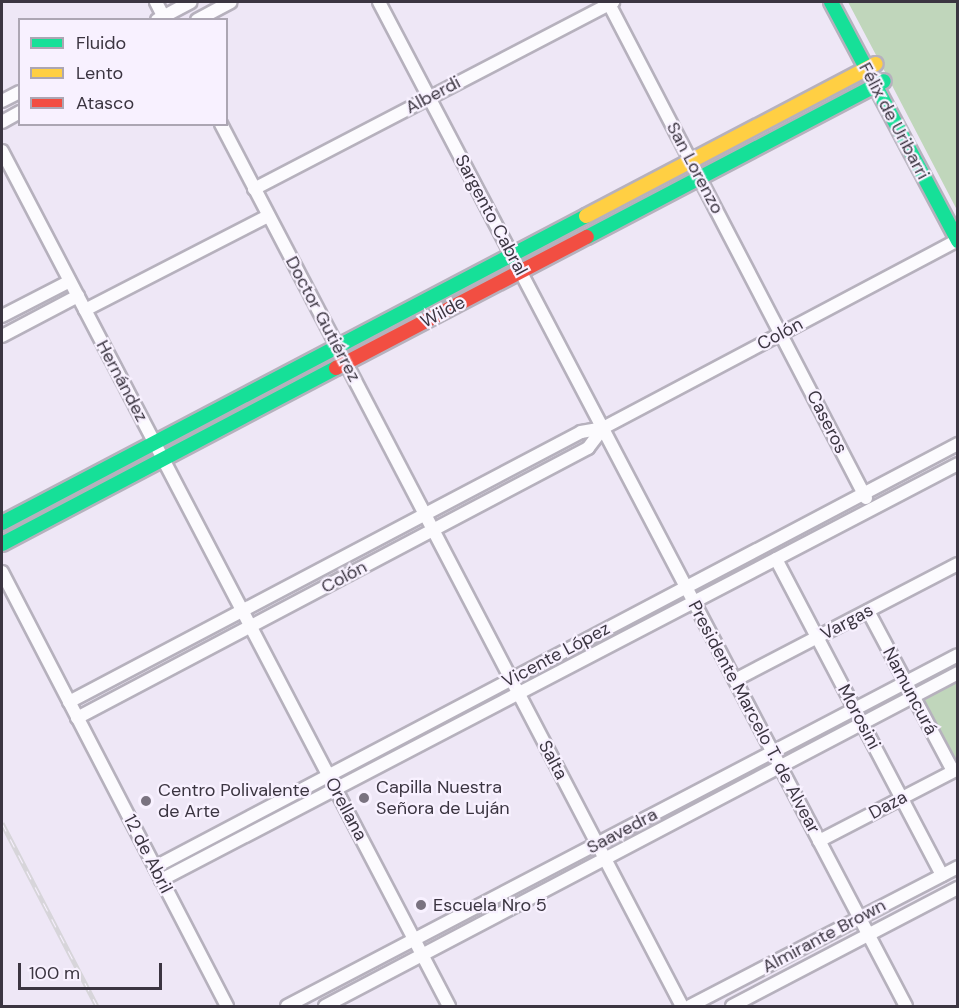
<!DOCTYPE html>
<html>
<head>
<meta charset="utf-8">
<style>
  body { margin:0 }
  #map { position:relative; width:959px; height:1008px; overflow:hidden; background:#eee7f6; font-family:"DM Sans",sans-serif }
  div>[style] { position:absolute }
  .green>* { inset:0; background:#c0d6bb }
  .roads { filter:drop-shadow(2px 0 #b6b1bd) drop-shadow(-2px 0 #b6b1bd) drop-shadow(0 2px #b6b1bd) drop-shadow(0 -2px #b6b1bd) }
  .street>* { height:12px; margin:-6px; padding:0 6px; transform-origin:6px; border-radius:6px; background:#fcfbfe }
  .fast>* { height:14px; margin:-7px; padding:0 7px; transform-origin:7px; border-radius:7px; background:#16e098 }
  .slow>* { height:14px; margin:-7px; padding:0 7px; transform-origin:7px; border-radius:7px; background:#ffcf43 }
  .jam>* { height:14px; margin:-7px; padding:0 7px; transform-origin:7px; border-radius:7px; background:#f24e42 }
  .rail>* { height:5px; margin-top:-2.5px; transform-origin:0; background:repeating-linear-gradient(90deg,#f8f1ff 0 9px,#d7d5da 0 18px); box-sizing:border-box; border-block:2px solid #d7d5da }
  .dots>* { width:16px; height:16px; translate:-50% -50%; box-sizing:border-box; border:3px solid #f8f1ff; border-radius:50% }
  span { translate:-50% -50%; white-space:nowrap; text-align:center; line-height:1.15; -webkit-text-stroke:4.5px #f8f1ff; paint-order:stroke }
  .street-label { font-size:18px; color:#3b3541 }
  .poi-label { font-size:18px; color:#3b3541 }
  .left { translate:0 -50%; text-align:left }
  .frame { position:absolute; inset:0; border:3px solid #3b3541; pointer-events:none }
  .legend { position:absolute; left:18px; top:18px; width:210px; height:108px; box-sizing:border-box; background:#f8f1ff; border:2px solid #aca6b3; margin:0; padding:8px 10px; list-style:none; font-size:18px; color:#3b3541 }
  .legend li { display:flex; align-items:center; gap:12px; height:30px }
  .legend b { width:30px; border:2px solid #aca6b3 }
  .scale { position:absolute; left:18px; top:963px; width:144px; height:27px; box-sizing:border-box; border:3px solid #3b3541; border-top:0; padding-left:8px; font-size:18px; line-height:21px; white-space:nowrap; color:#3b3541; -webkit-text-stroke:4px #f8f1ff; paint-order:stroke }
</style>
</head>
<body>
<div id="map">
  <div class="green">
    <i style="clip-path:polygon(848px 2px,957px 2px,957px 210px,885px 72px)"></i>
    <i style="clip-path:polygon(957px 678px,957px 762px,955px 764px,920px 697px)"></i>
  </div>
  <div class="roads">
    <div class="street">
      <i style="left:156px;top:2px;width:20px;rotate:63deg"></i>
      <i style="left:379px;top:2px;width:1134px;rotate:62.31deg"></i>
      <i style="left:608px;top:2px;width:559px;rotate:62.52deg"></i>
      <i style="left:157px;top:20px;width:38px;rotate:-28deg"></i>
      <i style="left:197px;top:20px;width:38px;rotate:-28deg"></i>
      <i style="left:2px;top:101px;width:20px;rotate:-27deg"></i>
      <i style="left:2px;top:122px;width:21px;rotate:-29deg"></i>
      <i style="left:221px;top:124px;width:995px;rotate:62.41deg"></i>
      <i style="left:2px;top:151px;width:965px;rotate:62.4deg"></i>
      <i style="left:254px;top:189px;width:405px;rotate:-27.5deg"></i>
      <i style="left:85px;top:310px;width:206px;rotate:-27.2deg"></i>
      <i style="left:2px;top:316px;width:76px;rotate:-27.2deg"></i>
      <i style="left:2px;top:336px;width:86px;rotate:-27.8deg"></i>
      <i style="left:776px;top:559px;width:357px;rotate:62.3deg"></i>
      <i style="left:2px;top:572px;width:489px;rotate:62.6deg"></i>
      <i style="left:868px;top:611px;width:181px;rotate:62deg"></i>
      <i style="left:735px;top:680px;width:251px;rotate:-27.5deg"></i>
      <i style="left:69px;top:702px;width:579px;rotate:-27.8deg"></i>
      <i style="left:581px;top:432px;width:22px;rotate:-10deg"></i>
      <i style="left:603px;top:428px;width:402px;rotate:-27.9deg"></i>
      <i style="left:77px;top:718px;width:578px;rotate:-27.85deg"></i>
      <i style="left:588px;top:448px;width:25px;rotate:-53deg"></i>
      <i style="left:819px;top:841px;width:157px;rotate:-27.4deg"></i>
      <i style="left:155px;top:867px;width:908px;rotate:-27.78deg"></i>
      <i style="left:161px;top:880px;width:899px;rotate:-27.56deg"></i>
      <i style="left:287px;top:1006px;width:757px;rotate:-27.61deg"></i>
      <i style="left:325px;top:1006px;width:715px;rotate:-27.75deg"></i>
      <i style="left:690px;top:1006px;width:302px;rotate:-27.4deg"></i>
      <i style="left:732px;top:1006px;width:255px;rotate:-27.6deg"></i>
    </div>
    <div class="fast">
      <i style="left:831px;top:2px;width:271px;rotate:62deg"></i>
      <i style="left:587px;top:237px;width:335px;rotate:-27.7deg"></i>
      <i style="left:2px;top:523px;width:660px;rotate:-27.73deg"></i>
      <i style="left:2px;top:544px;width:378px;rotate:-27.8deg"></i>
    </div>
    <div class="slow">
      <i style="left:586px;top:216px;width:327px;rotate:-27.7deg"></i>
    </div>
    <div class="jam">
      <i style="left:336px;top:368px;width:283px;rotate:-27.6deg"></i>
    </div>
  </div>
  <div class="rail">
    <i style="left:2px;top:823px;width:206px;rotate:62.6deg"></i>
  </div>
  <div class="dots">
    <i style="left:364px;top:798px;background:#7a7380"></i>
    <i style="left:146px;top:801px;background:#7a7380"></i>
    <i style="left:421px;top:905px;background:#7a7380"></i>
  </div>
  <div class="street-label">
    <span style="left:433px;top:95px;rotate:-28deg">Alberdi</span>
    <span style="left:894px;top:121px;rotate:62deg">Félix de Uribarri</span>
    <span style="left:695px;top:168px;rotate:62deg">San Lorenzo</span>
    <span style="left:491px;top:215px;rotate:62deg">Sargento Cabral</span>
    <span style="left:443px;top:312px;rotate:-28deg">Wilde</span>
    <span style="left:323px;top:319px;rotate:62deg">Doctor Gutiérrez</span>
    <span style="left:780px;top:334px;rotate:-28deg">Colón</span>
    <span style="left:122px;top:381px;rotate:62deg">Hernández</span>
    <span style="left:827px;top:422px;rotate:63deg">Caseros</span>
    <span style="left:344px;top:577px;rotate:-28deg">Colón</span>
    <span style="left:847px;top:622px;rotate:-28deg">Vargas</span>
    <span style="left:556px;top:655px;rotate:-28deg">Vicente López</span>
    <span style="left:910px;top:691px;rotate:62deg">Namuncurá</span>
    <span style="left:754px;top:717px;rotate:62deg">Presidente Marcelo T. de Alvear</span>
    <span style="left:859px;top:717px;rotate:62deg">Morosini</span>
    <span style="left:553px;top:760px;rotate:62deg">Salta</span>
    <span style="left:888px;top:805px;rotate:-28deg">Daza</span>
    <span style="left:346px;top:809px;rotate:62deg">Orellana</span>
    <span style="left:622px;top:831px;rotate:-28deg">Saavedra</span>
    <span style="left:148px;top:854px;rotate:63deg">12 de Abril</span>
    <span style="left:824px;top:936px;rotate:-28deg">Almirante Brown</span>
  </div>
  <div class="poi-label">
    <span class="left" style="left:376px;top:798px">Capilla Nuestra<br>Señora de Luján</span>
    <span class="left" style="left:158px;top:801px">Centro Polivalente<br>de Arte</span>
    <span class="left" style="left:433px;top:905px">Escuela Nro 5</span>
  </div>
  <div class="frame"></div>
  <ul class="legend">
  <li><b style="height:8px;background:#16e098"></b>Fluido</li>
  <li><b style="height:8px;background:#ffcf43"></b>Lento</li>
  <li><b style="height:8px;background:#f24e42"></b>Atasco</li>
  </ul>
  <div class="scale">100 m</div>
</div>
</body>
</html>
